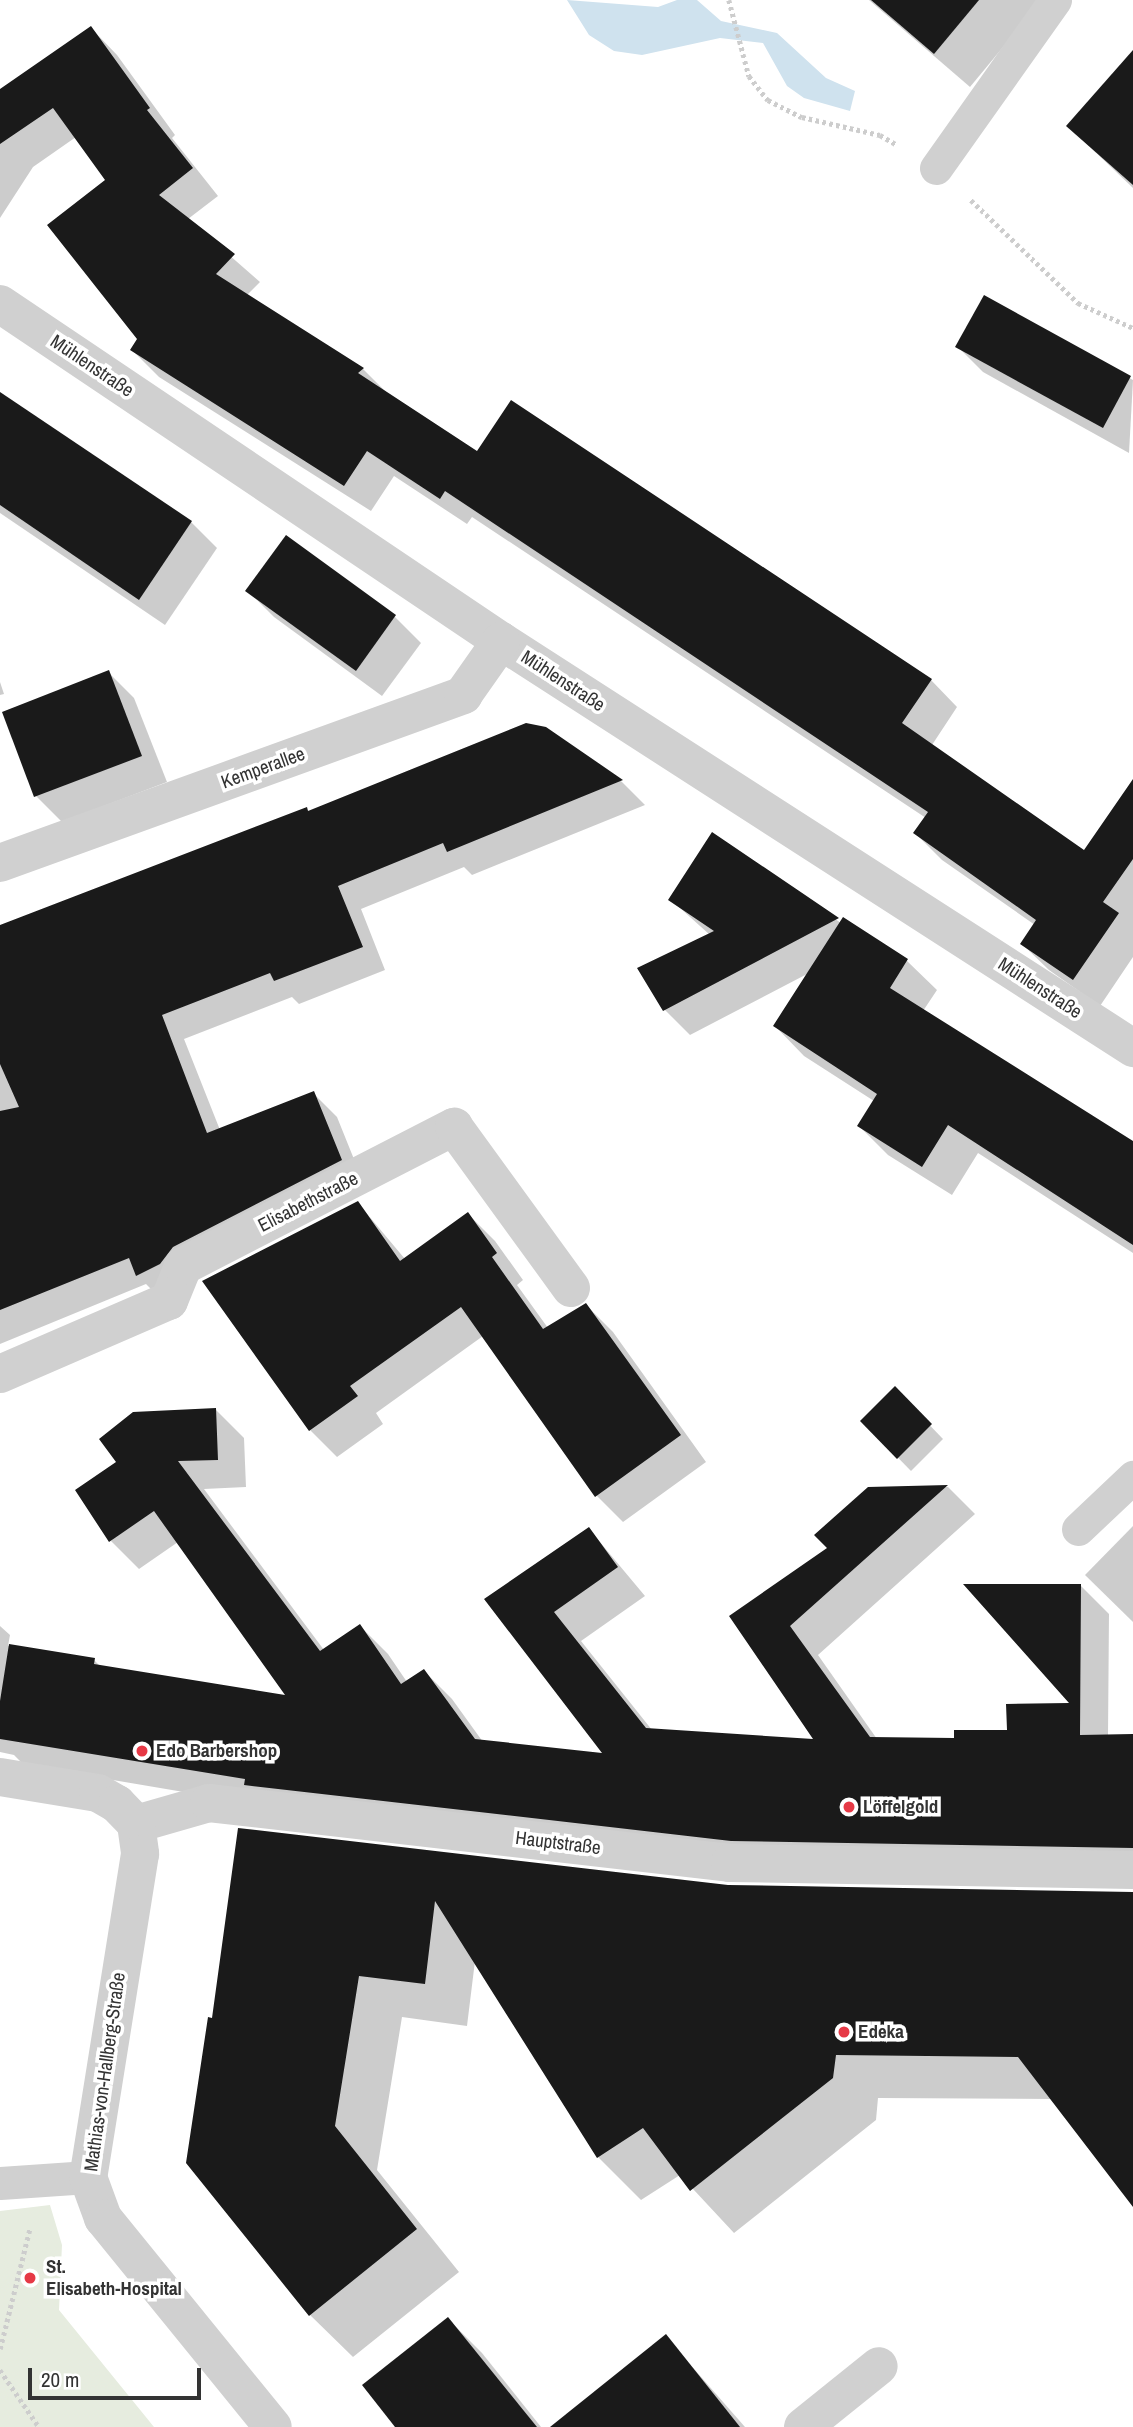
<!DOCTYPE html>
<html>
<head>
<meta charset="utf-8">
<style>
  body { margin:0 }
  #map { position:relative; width:1133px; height:2427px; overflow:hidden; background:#fff; font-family:"Archivo Narrow",sans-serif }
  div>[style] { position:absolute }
  .green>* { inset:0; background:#e6ecdf }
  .water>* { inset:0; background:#cfe2ee }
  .shadow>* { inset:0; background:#0003 }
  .building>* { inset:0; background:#1a1a1a }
  .path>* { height:4.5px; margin-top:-2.25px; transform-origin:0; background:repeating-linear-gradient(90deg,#cdcdcd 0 3.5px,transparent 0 7px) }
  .service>* { height:33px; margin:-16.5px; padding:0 16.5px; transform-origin:16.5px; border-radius:16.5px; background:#d0d0d0 }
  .pedestrian>* { height:38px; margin:-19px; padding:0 19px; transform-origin:19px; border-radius:19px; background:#d0d0d0 }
  .minor>* { height:38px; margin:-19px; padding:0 19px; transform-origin:19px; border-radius:19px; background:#d0d0d0 }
  .dots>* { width:19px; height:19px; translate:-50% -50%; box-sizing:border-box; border:4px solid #fff; border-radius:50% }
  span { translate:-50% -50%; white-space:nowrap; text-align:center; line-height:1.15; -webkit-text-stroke:7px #fff; paint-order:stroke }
  .street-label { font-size:19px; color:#333 }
  .poi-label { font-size:19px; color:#333; font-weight:700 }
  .left { translate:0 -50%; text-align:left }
  .scale { position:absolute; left:28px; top:2368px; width:173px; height:32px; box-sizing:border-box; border:4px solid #333; border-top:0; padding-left:9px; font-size:21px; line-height:24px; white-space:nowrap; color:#333; -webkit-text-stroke:5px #fff; paint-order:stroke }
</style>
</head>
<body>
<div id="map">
  <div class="green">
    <i style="clip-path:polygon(50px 2205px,62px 2245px,59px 2310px,154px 2427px,0 2427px,0 2211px)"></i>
  </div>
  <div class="water">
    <i style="clip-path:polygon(567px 0,658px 7px,677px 0,697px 0,721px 21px,777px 33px,826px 78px,855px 91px,850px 111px,804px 98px,787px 86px,763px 43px,720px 38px,642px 55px,614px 51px,589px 35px)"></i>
  </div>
  <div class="shadow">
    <i style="clip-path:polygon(869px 0,1042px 0,970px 87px)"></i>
    <i style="clip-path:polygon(91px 28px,117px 55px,175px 135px,172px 138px,218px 196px,188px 219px,260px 282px,247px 295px,363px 369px,389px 395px,478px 453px,931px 680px,957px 707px,932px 745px,1085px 853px,1133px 821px,1133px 957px,1100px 1006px,1049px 970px,1022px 944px,1035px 925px,942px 860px,915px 833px,926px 818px,472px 517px,467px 524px,394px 476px,371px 511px,159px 377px,132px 350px,140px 339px,107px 180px,76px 137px,33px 167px,0 218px,0 91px)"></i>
    <i style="clip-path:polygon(1133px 53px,1133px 188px,1068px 126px)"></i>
    <i style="clip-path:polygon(984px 297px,1133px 380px,1129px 453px,983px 372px,957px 346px)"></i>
    <i style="clip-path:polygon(0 393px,191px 522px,217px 548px,165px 625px,0 513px)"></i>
    <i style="clip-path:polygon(248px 591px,395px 617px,421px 643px,382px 696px,274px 617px)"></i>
    <i style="clip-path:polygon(108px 672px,134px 698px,167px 782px,62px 822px,36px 796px,3px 712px)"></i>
    <i style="clip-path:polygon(0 682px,4px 694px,0 695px)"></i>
    <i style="clip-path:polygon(546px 729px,622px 782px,645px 805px,472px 875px,464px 867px,361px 909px,385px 970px,299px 1004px,292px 997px,184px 1039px,220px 1130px,313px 1093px,337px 1117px,364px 1184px,161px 1299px,146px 1284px,0 1344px,0 926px,306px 809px,310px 812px)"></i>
    <i style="clip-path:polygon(713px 835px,841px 923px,843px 920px,907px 961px,937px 990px,923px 1011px,1133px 1145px,1133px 1253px,978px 1153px,952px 1195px,888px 1155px,859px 1126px,874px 1101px,804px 1056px,775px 1026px,809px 973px,690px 1035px,664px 1009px,710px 935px,670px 899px)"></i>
    <i style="clip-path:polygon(358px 1203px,405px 1259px,468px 1214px,495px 1241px,523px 1280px,517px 1285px,548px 1328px,586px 1305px,613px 1332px,706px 1462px,623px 1522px,597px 1496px,483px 1336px,376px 1413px,383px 1424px,337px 1457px,310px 1430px,204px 1282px)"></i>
    <i style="clip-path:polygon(895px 1389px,943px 1439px,911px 1471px,862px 1421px)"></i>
    <i style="clip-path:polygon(215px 1409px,244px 1438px,246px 1487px,204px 1489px,324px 1650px,360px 1626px,388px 1654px,407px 1682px,424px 1671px,452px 1699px,483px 1742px,606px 1755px,487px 1600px,589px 1529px,645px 1596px,581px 1641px,652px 1730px,817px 1741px,731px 1617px,829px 1549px,868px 1489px,948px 1487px,975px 1514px,818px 1655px,877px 1739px,956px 1740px,1009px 1731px,1073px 1704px,1080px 1585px,1109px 1614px,1108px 1736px,1133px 1736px,1133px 1875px,761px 1869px,267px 1806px,24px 1765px,14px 1755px,0 1752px,0 1626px,10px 1635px,8px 1646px,94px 1660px,101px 1667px,289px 1698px,178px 1542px,139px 1569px,111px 1541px)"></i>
    <i style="clip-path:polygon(1133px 1526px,1133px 1622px,1085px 1575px)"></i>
    <i style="clip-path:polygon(240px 1830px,728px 1886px,1133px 1893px,1133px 2200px,1053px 2099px,878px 2098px,876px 2120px,734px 2233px,680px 2175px,641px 2200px,598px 2157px,475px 1961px,467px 2026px,402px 2017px,377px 2170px,459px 2272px,353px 2357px,310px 2315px,214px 2020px)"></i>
    <i style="clip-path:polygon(448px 2319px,482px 2353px,541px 2427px,397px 2427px)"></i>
    <i style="clip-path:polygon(666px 2337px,745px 2427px,553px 2427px)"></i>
  </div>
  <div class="building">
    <i style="clip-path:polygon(871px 0,979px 0,934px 54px)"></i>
    <i style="clip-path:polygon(91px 26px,150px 108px,147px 110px,193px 168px,159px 195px,235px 254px,216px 274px,364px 368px,358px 373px,477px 451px,511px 400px,932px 679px,902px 723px,1084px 850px,1133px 779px,1133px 859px,1103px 902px,1119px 913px,1073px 980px,1020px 944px,1036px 920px,913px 833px,928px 812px,445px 491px,440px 499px,367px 451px,344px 486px,130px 350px,137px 339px,47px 225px,105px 180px,53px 108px,0 144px,0 89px)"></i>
    <i style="clip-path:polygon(1133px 50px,1133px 185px,1066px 126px)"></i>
    <i style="clip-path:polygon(984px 295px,1131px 376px,1103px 428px,955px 347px)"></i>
    <i style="clip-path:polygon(0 392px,192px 521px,139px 600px,0 505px)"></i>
    <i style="clip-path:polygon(286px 535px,396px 615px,356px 671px,245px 591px)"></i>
    <i style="clip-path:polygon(109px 670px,142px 756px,34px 797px,2px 712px)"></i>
    <i style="clip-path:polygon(526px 723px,546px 727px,623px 780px,447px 852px,443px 843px,338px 886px,363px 947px,274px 981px,270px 973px,162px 1015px,207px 1133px,314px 1091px,342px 1160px,173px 1247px,160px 1264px,136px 1276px,129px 1258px,0 1310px,0 1111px,19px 1107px,0 1064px,0 925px,307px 807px,308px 811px)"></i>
    <i style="clip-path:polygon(712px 832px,839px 918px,663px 1011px,637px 968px,714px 931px,668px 900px)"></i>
    <i style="clip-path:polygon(843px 917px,908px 959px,890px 988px,1133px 1141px,1133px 1245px,948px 1125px,922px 1167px,857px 1126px,877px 1094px,773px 1026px)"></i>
    <i style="clip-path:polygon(358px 1201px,400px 1261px,468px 1212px,497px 1253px,492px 1257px,543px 1329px,586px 1303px,681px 1435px,595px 1497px,461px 1307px,350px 1386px,358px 1396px,309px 1431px,202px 1281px)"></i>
    <i style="clip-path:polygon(895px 1386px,932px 1424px,897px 1459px,860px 1421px)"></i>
    <i style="clip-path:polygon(216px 1408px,218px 1460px,178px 1461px,320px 1651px,360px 1624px,401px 1684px,424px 1669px,475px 1739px,602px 1753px,484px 1599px,589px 1527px,618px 1567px,554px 1612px,646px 1728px,813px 1739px,729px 1616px,827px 1548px,814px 1535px,868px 1487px,948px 1485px,790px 1626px,870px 1737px,954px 1738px,954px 1730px,1007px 1730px,1006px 1704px,1069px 1703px,963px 1584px,1081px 1584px,1080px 1735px,1133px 1734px,1133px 1848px,731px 1841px,244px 1785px,245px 1779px,0 1739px,0 1701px,9px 1644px,95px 1658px,94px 1664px,285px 1695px,154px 1511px,109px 1542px,75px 1490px,116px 1462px,99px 1439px,133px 1412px)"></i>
    <i style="clip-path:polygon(238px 1828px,728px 1885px,1133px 1892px,1133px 2207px,1018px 2057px,836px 2055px,833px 2078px,690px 2191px,643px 2128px,597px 2158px,435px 1901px,425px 1984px,359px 1976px,335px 2126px,417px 2229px,309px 2316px,186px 2163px,208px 2017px,212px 2018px)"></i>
    <i style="clip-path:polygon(448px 2317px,537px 2427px,395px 2427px,362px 2385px)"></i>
    <i style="clip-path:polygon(666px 2334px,740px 2427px,550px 2427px)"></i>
  </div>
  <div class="path">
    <i style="left:729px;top:0;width:79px;rotate:75.3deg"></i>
    <i style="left:749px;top:76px;width:31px;rotate:52deg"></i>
    <i style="left:768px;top:100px;width:38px;rotate:27deg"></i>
    <i style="left:802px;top:117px;width:80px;rotate:13deg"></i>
    <i style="left:880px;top:135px;width:20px;rotate:30deg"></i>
    <i style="left:971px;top:200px;width:149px;rotate:43.9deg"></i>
    <i style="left:1078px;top:303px;width:60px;rotate:24.4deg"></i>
    <i style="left:0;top:2349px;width:125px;rotate:-76.1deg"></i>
    <i style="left:0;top:2370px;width:69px;rotate:55.6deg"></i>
  </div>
  <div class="service">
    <i style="left:936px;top:168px;width:206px;rotate:-54.7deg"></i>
    <i style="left:1078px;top:1529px;width:76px;rotate:-43.4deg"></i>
    <i style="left:0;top:2183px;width:88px;rotate:-3.9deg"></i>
  </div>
  <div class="pedestrian">
    <i style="left:136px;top:1824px;width:76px;rotate:-16deg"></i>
    <i style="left:209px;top:1803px;width:524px;rotate:6.57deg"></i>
    <i style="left:730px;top:1863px;width:403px;rotate:1deg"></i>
  </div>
  <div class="minor">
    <i style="left:0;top:304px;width:604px;rotate:33.93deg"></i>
    <i style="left:501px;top:641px;width:752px;rotate:32.78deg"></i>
    <i style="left:0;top:863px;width:493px;rotate:-19.9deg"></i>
    <i style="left:463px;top:695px;width:66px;rotate:-54.9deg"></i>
    <i style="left:0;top:1374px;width:184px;rotate:-23.4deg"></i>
    <i style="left:169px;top:1301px;width:38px;rotate:-68deg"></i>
    <i style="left:183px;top:1266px;width:305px;rotate:-27.2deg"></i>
    <i style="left:454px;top:1127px;width:199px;rotate:54deg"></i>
    <i style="left:0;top:1777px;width:99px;rotate:9.3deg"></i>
    <i style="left:98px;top:1793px;width:22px;rotate:30deg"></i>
    <i style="left:117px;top:1804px;width:28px;rotate:46deg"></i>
    <i style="left:136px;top:1824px;width:30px;rotate:82deg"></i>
    <i style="left:140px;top:1854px;width:327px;rotate:99.1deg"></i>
    <i style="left:88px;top:2177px;width:44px;rotate:69.9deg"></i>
    <i style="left:103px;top:2218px;width:269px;rotate:50.9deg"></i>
    <i style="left:803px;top:2427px;width:97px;rotate:-38.8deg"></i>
  </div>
  <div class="dots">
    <i style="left:142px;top:1751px;background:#e63946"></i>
    <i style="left:849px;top:1807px;background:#e63946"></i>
    <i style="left:844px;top:2032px;background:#e63946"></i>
    <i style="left:30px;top:2278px;background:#e63946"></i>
  </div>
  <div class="street-label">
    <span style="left:92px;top:366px;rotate:34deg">Mühlenstraße</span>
    <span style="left:563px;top:681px;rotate:33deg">Mühlenstraße</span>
    <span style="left:263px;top:768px;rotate:-20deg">Kemperallee</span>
    <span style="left:1040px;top:988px;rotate:33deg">Mühlenstraße</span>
    <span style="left:308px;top:1202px;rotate:-27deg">Elisabethstraße</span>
    <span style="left:558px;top:1843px;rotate:7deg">Hauptstraße</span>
    <span style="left:105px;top:2072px;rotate:-82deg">Mathias-von-Hallberg-Straße</span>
  </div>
  <div class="poi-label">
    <span class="left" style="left:156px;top:1751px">Edo Barbershop</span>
    <span class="left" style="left:863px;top:1807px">Löffelgold</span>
    <span class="left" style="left:858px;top:2032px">Edeka</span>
    <span class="left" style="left:46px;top:2278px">St.<br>Elisabeth-Hospital</span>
  </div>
  <div class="scale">20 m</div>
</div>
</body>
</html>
